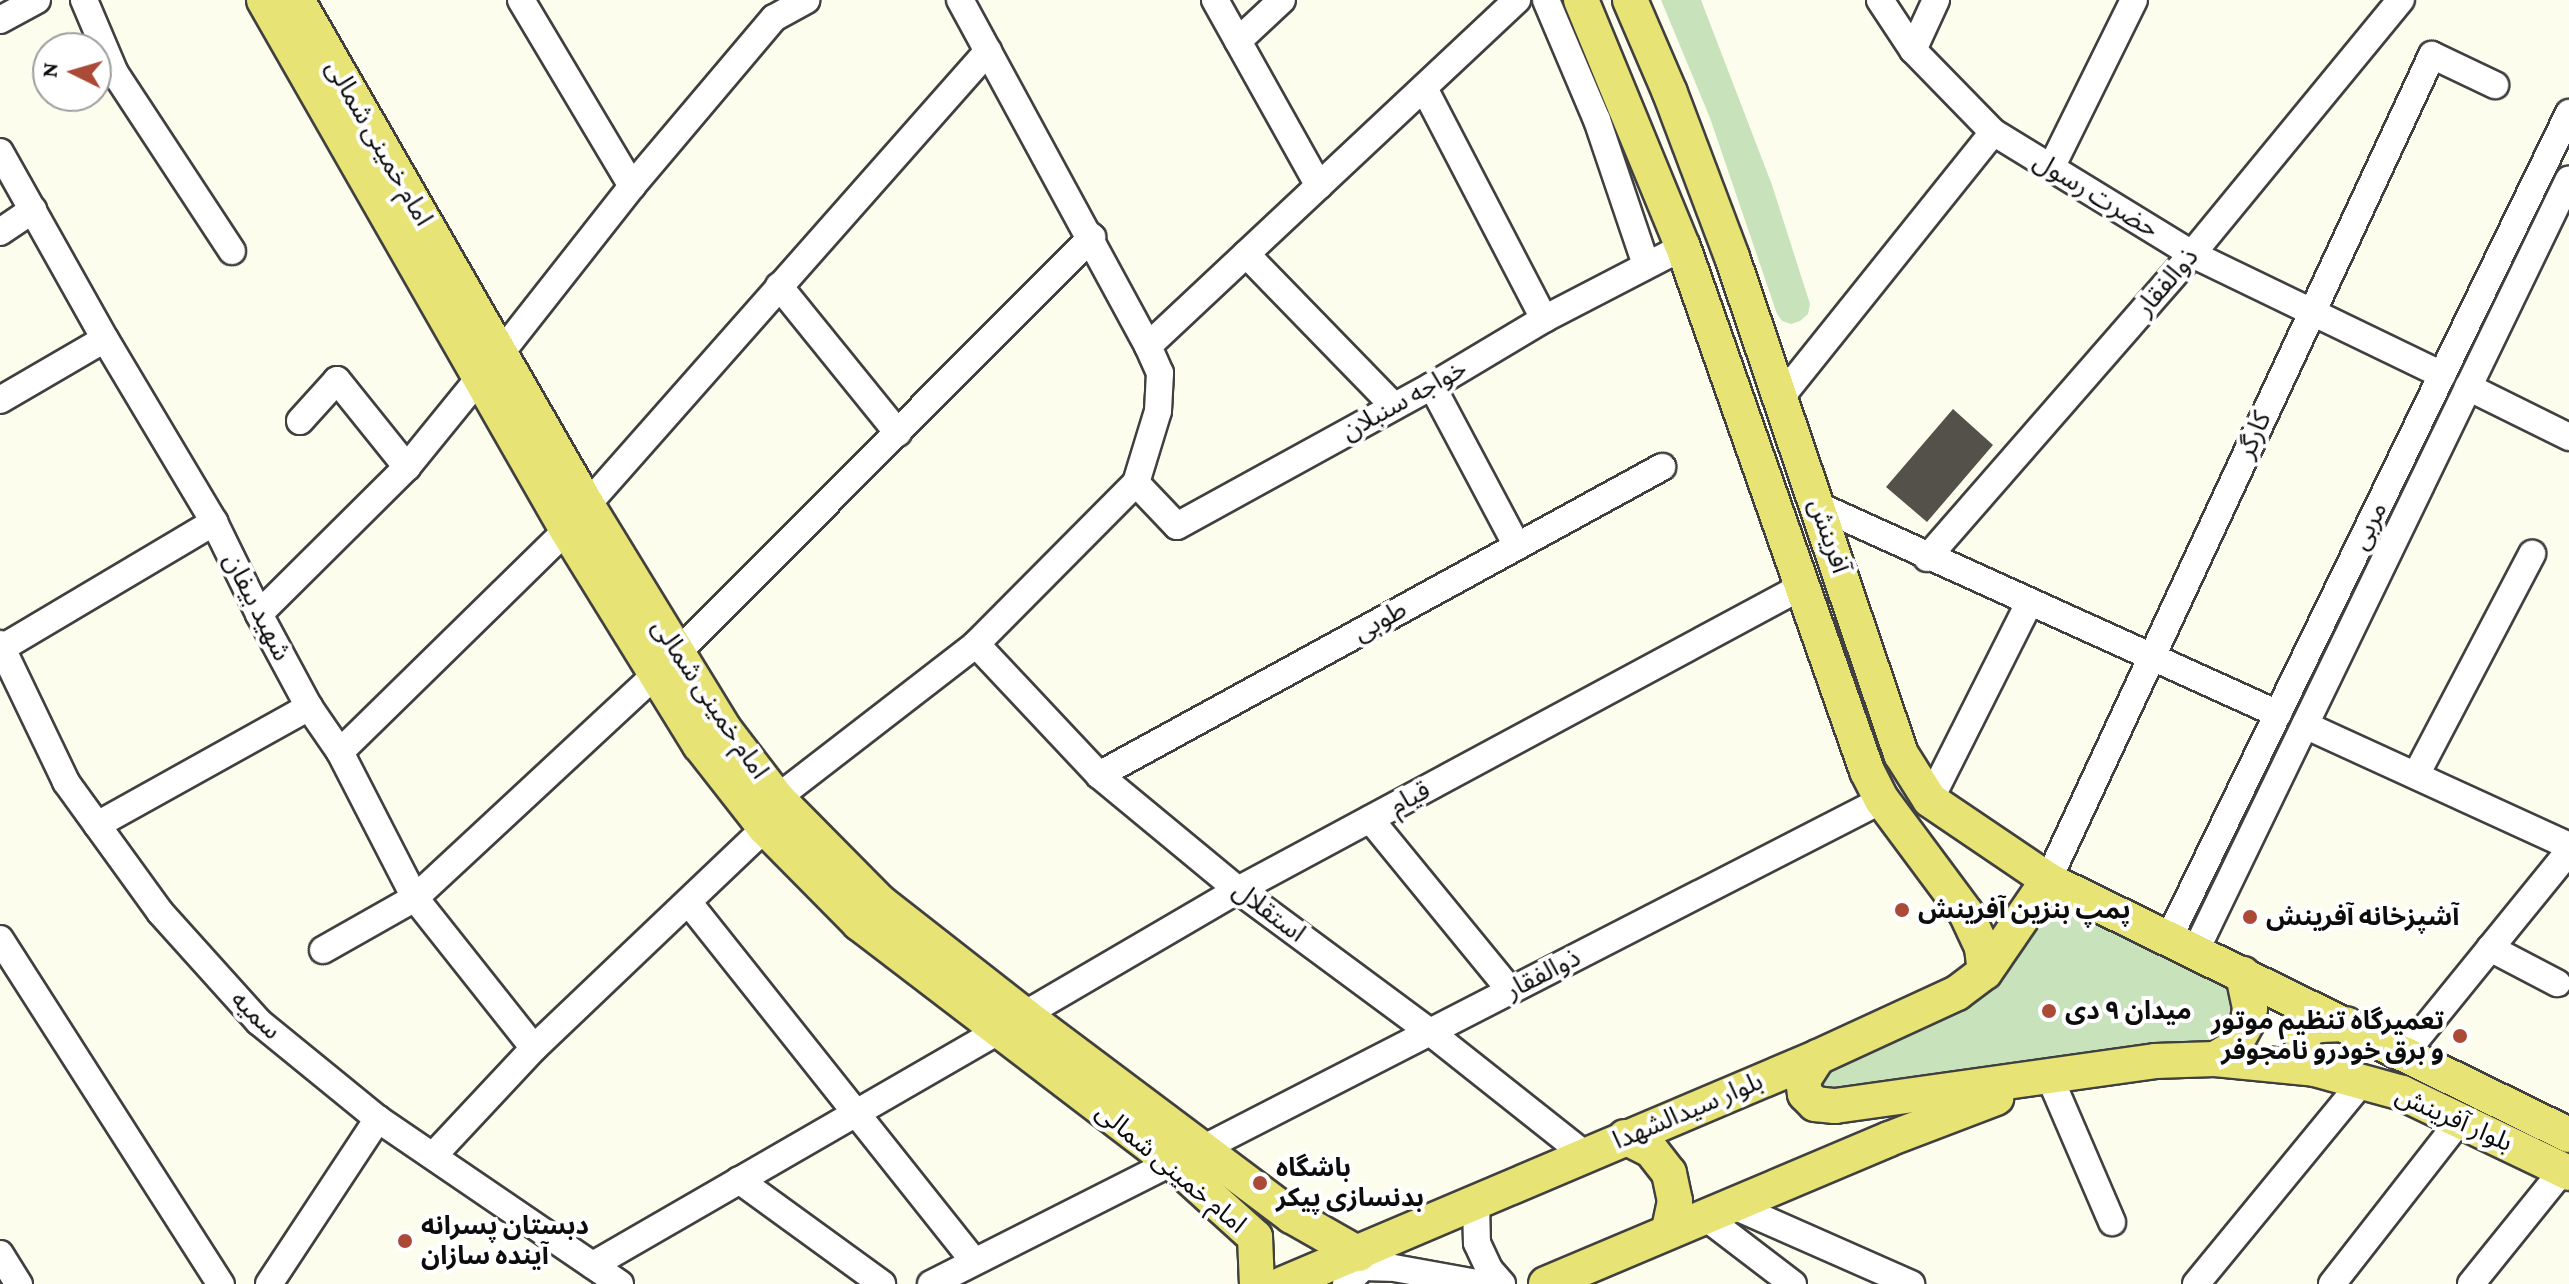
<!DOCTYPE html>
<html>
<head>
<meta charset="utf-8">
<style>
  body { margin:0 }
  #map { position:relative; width:2569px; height:1284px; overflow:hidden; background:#fdfdee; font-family:"Crimson Pro","Noto Sans Arabic",serif }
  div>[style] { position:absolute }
  .green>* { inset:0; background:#c8e3bc }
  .building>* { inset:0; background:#54504a }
  .roads { filter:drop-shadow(2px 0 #404040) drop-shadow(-2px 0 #404040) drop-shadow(0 2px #404040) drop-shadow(0 -2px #404040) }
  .minor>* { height:26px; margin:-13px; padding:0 13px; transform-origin:13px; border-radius:13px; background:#fff }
  .major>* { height:34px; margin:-17px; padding:0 17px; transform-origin:17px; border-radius:17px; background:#e7e375 }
  .dots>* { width:22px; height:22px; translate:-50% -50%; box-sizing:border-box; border:4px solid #fff; border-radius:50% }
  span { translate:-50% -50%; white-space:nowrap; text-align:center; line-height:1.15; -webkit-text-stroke:8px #fff; paint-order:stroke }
  .street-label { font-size:26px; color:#0d0d0d }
  .poi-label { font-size:26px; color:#0d0d0d; font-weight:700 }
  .left { translate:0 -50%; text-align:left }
  .right { translate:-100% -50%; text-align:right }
  .north { position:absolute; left:32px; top:32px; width:80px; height:80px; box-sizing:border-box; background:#fff; border:2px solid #9e9e9e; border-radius:50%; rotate:275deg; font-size:22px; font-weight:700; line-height:32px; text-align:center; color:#0d0d0d }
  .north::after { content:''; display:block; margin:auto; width:28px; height:36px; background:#aa4a37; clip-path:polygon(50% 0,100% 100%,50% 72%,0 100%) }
</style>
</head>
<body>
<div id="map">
  <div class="green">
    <i style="clip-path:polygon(1661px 0,1701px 0,1772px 185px,1810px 304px,1808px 314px,1800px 321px,1791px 324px,1782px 321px,1777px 314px,1710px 118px)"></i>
    <i style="clip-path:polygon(2051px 893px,2230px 979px,2239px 1006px,2217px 1046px,1820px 1097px,1815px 1068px,1937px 1013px)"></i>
  </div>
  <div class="building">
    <i style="clip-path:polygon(1953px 409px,1993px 445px,1927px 522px,1886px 487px)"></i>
  </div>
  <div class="roads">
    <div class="minor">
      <i style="left:84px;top:0;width:79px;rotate:67deg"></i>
      <i style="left:115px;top:73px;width:213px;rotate:56.7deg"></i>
      <i style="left:521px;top:0;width:217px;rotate:59.2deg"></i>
      <i style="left:1215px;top:0;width:213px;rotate:60.8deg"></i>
      <i style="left:1546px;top:0;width:130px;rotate:67deg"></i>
      <i style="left:1597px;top:120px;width:153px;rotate:71.3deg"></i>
      <i style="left:1880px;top:0;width:60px;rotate:56.6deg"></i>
      <i style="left:1913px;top:50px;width:115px;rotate:45.7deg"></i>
      <i style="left:1993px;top:132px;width:233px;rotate:31.5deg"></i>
      <i style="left:2192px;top:254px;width:278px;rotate:25.8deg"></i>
      <i style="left:0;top:20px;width:42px;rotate:-28.4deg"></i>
      <i style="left:1238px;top:41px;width:60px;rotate:-43deg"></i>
      <i style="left:1913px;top:50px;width:55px;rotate:-65.3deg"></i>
      <i style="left:1425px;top:90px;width:258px;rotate:62.5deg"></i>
      <i style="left:0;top:152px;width:214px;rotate:60.7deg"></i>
      <i style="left:105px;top:339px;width:213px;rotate:59.2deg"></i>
      <i style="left:214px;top:522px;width:102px;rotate:63.9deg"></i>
      <i style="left:259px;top:614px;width:106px;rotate:61.7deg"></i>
      <i style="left:309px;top:707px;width:55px;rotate:55.4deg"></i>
      <i style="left:340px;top:752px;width:164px;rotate:62.8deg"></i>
      <i style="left:415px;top:898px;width:191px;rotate:51.6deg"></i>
      <i style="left:2051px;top:168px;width:187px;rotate:-63.7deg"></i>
      <i style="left:0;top:232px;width:40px;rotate:-34deg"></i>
      <i style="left:1246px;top:254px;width:212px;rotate:45.8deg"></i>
      <i style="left:779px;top:286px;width:189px;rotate:51deg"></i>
      <i style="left:1148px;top:346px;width:506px;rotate:-43.16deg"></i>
      <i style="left:500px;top:354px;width:214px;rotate:-51.8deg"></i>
      <i style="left:632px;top:186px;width:220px;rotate:-49.8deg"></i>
      <i style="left:774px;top:18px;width:37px;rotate:-29deg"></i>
      <i style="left:1432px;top:386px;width:181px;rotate:62deg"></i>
      <i style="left:2468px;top:387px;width:113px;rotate:26.3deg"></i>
      <i style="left:1781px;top:397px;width:339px;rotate:-51.3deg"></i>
      <i style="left:0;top:400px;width:121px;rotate:-30.2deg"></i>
      <i style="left:300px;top:421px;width:55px;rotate:-47.9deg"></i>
      <i style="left:337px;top:380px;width:112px;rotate:51.2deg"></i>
      <i style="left:1136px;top:483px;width:59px;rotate:46.4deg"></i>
      <i style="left:1177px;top:526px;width:291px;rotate:-28.8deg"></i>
      <i style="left:1432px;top:386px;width:131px;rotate:-30.9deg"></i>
      <i style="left:1544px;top:319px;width:157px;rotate:-27.4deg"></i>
      <i style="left:587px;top:505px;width:606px;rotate:-48.55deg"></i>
      <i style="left:1819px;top:506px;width:504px;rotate:24.38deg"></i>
      <i style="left:1927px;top:558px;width:403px;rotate:-48.9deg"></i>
      <i style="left:2192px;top:254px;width:329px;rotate:-50.6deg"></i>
      <i style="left:259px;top:614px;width:209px;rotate:-44.8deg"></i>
      <i style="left:407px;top:467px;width:117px;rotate:-50.9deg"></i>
      <i style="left:0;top:644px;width:153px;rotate:64.4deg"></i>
      <i style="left:66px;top:782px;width:160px;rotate:54.1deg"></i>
      <i style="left:160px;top:912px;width:148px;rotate:48deg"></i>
      <i style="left:259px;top:1022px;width:154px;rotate:39.2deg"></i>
      <i style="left:378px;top:1119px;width:293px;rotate:34.3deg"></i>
      <i style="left:976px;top:644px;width:180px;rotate:46.8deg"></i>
      <i style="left:1099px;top:775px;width:180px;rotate:39.6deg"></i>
      <i style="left:1238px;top:890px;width:239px;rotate:36.5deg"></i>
      <i style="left:1430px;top:1032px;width:198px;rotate:38.4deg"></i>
      <i style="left:2px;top:648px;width:247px;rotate:-30.7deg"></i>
      <i style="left:677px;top:653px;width:588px;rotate:-45.07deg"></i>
      <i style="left:2305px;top:725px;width:290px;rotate:24.6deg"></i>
      <i style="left:340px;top:752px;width:318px;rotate:-44.4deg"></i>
      <i style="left:1099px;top:775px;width:642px;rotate:-28.68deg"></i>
      <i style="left:2416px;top:775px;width:250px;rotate:-62.3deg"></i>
      <i style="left:777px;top:798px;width:252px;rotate:-37.7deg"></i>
      <i style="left:976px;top:644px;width:227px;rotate:-45.2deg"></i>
      <i style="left:1136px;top:483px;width:75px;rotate:-73deg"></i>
      <i style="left:1158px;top:411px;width:38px;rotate:-87deg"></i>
      <i style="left:1160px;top:373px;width:30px;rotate:-114deg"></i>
      <i style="left:1148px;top:346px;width:394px;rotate:-118.5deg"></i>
      <i style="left:1930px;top:800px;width:220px;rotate:-63.3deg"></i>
      <i style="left:1370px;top:819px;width:222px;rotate:50.7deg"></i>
      <i style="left:97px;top:825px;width:243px;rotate:-29.1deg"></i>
      <i style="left:2048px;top:880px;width:910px;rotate:-65.04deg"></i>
      <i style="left:2432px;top:55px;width:70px;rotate:25.5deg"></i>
      <i style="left:689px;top:903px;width:458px;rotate:51.5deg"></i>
      <i style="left:2169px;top:938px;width:917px;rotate:-64.13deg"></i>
      <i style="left:0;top:939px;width:410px;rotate:57.4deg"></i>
      <i style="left:2490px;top:948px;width:76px;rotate:27.6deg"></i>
      <i style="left:323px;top:950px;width:106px;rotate:-29.5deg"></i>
      <i style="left:415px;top:898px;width:329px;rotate:-42.9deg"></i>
      <i style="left:2196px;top:950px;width:856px;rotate:-64.18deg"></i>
      <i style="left:1024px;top:1015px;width:248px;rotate:-30.3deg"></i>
      <i style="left:1238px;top:890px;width:639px;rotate:-28.29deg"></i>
      <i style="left:2405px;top:1053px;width:260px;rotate:-50.9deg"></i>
      <i style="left:2050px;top:1078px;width:157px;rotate:66.7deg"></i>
      <i style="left:1204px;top:1148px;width:762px;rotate:-27.17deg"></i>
      <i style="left:433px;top:1156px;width:148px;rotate:-46.9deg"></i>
      <i style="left:534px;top:1048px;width:319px;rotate:-43.6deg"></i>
      <i style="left:739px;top:1180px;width:177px;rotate:36deg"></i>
      <i style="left:1476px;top:1203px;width:40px;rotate:88.6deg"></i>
      <i style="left:1477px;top:1243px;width:29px;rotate:65deg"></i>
      <i style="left:1489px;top:1269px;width:20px;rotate:49deg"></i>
      <i style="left:1732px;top:1205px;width:196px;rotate:23.8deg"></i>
      <i style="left:1704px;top:1216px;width:112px;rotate:37.4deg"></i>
      <i style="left:0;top:1254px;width:36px;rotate:58deg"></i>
      <i style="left:593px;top:1265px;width:468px;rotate:-30deg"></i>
      <i style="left:1383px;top:1266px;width:101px;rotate:10.3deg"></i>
      <i style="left:269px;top:1284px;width:198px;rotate:-56.6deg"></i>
      <i style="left:931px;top:1284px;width:270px;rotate:-26.8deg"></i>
      <i style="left:1346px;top:1284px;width:24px;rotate:-45deg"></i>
      <i style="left:1363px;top:1267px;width:25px;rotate:2deg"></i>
      <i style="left:2196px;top:1284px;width:263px;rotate:-50.6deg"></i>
      <i style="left:2332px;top:1284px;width:208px;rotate:-52deg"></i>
      <i style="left:2471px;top:1284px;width:146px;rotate:-51.1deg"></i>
    </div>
    <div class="major">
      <i style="left:264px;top:0;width:610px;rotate:60.24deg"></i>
      <i style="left:567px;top:530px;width:253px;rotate:58.3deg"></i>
      <i style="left:700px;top:745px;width:105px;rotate:51.9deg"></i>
      <i style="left:765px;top:828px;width:134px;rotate:45.3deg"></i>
      <i style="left:859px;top:923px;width:394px;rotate:37.4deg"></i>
      <i style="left:1172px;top:1162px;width:112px;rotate:42.1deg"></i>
      <i style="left:1255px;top:1237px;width:47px;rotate:87.6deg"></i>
      <i style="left:297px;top:0;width:582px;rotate:60.13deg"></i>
      <i style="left:587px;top:505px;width:264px;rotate:58.5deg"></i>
      <i style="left:725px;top:730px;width:86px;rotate:52.6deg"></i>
      <i style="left:777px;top:798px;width:146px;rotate:45.3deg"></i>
      <i style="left:880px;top:902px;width:183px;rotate:38.1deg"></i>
      <i style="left:1024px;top:1015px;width:335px;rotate:36.9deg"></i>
      <i style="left:1292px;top:1216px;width:77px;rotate:29.6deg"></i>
      <i style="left:1581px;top:0;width:267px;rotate:67.6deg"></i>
      <i style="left:1683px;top:247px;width:555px;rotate:70.65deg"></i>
      <i style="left:1867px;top:771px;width:33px;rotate:63deg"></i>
      <i style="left:1882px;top:800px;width:141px;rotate:53.4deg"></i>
      <i style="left:1966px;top:913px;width:38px;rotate:65deg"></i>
      <i style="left:1982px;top:948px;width:24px;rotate:83deg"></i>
      <i style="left:1630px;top:0;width:101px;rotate:66.7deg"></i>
      <i style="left:1670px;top:93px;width:175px;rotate:69.3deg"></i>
      <i style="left:1732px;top:257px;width:525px;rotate:71.22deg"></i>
      <i style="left:1901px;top:754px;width:54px;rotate:57.8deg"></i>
      <i style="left:1930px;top:800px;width:143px;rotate:34.1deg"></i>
      <i style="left:2048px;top:880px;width:580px;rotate:26.08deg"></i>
      <i style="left:1818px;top:1057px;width:27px;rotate:123deg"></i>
      <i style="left:1803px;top:1080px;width:14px;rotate:82deg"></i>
      <i style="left:1805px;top:1094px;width:14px;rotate:45deg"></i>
      <i style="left:1815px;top:1104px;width:20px;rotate:6deg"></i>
      <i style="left:1835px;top:1106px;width:323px;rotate:-8deg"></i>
      <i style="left:2155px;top:1061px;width:60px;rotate:-1.9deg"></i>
      <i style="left:2215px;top:1059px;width:100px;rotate:5.7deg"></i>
      <i style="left:2315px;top:1069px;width:90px;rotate:15.4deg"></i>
      <i style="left:2402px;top:1093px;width:185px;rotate:25.6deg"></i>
      <i style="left:2215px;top:1059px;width:21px;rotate:-31deg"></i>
      <i style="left:2233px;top:1048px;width:31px;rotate:-61deg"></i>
      <i style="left:2248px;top:1021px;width:13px;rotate:-81deg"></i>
      <i style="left:2250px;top:1008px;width:35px;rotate:-102deg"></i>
      <i style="left:2315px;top:1069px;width:21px;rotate:-133deg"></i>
      <i style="left:2301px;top:1054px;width:19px;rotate:-81deg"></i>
      <i style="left:2304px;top:1035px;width:9px;rotate:-54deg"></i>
      <i style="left:2309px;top:1028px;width:12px;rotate:-14deg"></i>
      <i style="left:2321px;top:1025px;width:25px;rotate:-2deg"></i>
      <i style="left:1625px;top:1137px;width:29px;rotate:27deg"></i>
      <i style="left:1651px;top:1150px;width:29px;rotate:52deg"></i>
      <i style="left:1669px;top:1173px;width:29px;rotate:78deg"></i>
      <i style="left:1675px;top:1201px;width:30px;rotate:102deg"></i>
      <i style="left:1283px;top:1284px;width:581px;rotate:-22.99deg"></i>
      <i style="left:1818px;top:1057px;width:153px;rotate:-24.7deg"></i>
      <i style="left:1957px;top:993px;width:35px;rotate:-37deg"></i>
      <i style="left:1985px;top:972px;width:112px;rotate:-55.6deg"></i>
      <i style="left:1546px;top:1284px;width:372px;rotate:-22.9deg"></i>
      <i style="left:1889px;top:1139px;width:115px;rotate:-21deg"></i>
    </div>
  </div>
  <div class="dots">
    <i style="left:1902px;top:910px;background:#aa4a37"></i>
    <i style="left:2250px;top:917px;background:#aa4a37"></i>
    <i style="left:2049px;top:1011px;background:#aa4a37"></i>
    <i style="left:2460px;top:1036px;background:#aa4a37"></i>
    <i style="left:1260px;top:1183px;background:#aa4a37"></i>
    <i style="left:405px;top:1241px;background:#aa4a37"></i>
  </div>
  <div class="street-label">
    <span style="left:379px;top:143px;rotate:60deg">امام خمینی شمالی</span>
    <span style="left:2096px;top:195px;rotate:31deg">حضرت رسول</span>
    <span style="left:2167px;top:282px;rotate:-49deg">ذوالفقار</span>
    <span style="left:1404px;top:400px;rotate:-29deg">خواجه سنبلان</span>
    <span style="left:2254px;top:435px;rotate:-66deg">کارگر</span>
    <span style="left:2369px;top:526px;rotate:-64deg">مربی</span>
    <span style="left:1829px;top:536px;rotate:71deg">آفرینش</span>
    <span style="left:257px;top:607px;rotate:63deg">شهید بیفان</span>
    <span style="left:1380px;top:621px;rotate:-29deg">طوبی</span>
    <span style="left:710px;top:699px;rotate:56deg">امام خمینی شمالی</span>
    <span style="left:1410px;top:798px;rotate:-28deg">قیام</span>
    <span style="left:1269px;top:912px;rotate:37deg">استقلال</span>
    <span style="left:1543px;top:974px;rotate:-27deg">ذوالفقار</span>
    <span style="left:256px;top:1015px;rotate:44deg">سمیه</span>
    <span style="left:1688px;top:1111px;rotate:-23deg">بلوار سیدالشهدا</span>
    <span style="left:2454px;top:1119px;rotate:24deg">بلوار آفرینش</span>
    <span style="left:1171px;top:1168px;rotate:40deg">امام خمینی شمالی</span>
  </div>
  <div class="poi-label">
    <span class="left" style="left:1918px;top:910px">پمپ بنزین آفرینش</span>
    <span class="left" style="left:2266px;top:917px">آشپزخانه آفرینش</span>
    <span class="left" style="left:2065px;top:1011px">میدان ۹ دی</span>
    <span class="right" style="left:2444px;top:1036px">تعمیرگاه تنظیم موتور<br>و برق خودرو نامجوفر</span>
    <span class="left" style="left:1276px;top:1183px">باشگاه<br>بدنسازی پیکر</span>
    <span class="left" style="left:421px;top:1241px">دبستان پسرانه<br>آینده سازان</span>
  </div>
  <div class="north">N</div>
</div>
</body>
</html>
